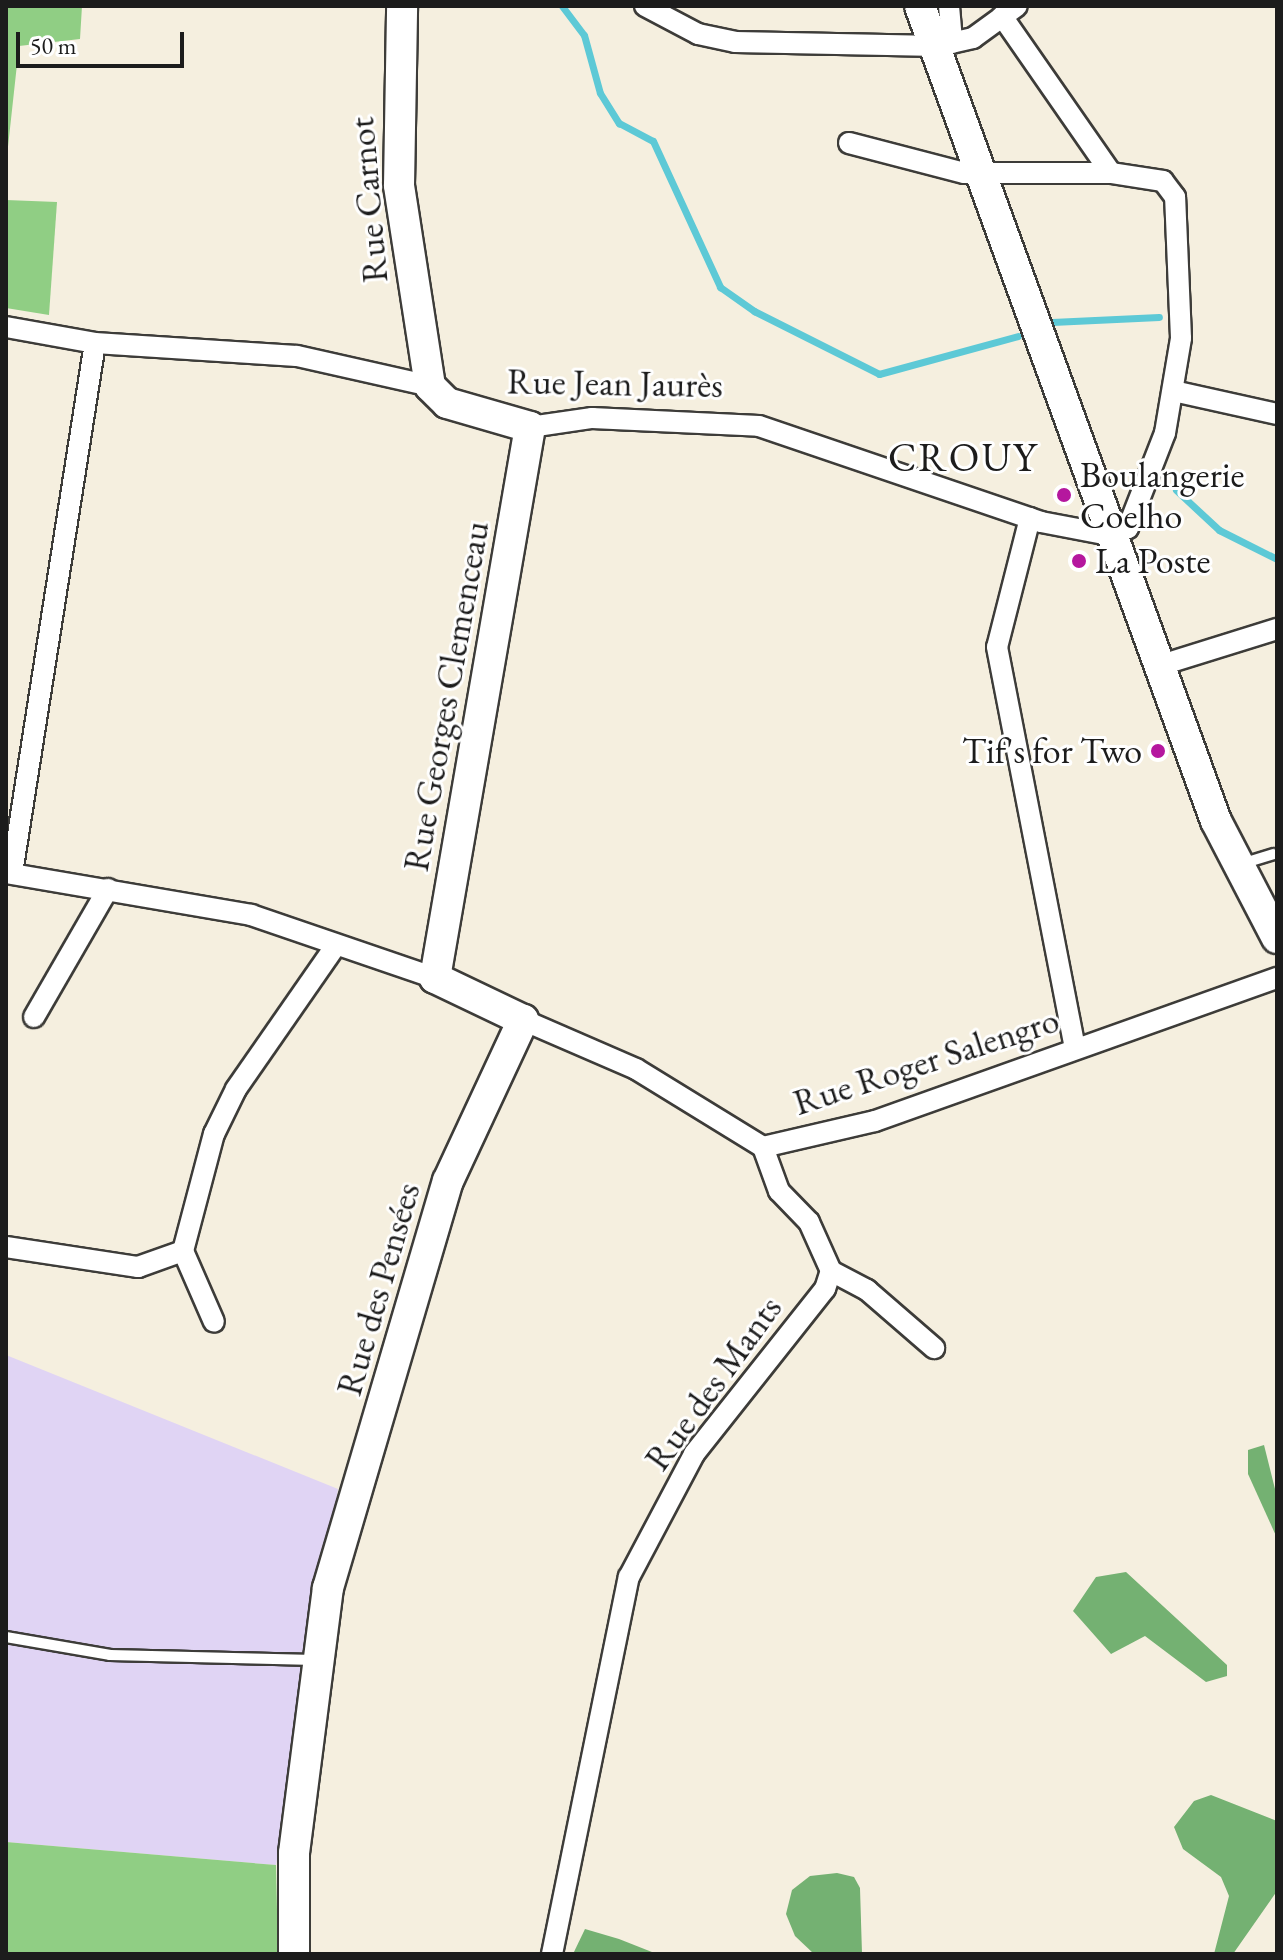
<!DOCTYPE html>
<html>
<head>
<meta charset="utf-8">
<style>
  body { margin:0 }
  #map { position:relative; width:1283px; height:1960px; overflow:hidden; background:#f5efdf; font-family:"EB Garamond",serif }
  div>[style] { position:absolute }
  .built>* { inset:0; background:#e0d4f4 }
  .green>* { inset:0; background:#90ce84 }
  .forest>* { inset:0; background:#74b172 }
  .stream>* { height:7px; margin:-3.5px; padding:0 3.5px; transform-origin:3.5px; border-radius:3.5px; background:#5dc9d6 }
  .roads { filter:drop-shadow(2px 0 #3d3c39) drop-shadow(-2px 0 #3d3c39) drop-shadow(0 2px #3d3c39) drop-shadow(0 -2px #3d3c39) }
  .lane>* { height:10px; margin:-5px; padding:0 5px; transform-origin:5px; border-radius:5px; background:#fff }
  .street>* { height:20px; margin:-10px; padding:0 10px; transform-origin:10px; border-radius:10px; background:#fff }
  .secondary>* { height:30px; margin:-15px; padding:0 15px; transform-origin:15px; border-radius:15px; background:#fff }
  .dots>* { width:22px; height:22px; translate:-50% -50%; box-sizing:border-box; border:4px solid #fff; border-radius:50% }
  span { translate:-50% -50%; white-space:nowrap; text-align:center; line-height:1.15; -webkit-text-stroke:6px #fff; paint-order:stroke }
  .street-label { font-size:36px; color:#1c1c1c }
  .poi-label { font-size:36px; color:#1c1c1c }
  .left { translate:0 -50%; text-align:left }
  .right { translate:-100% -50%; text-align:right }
  .quarter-label { font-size:40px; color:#1c1c1c; letter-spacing:2px }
  .frame { position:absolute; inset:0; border:8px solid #1c1c1c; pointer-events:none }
  .scale { position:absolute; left:16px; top:32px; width:168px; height:36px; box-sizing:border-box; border:4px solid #1c1c1c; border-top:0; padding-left:10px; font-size:24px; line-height:28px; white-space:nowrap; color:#1c1c1c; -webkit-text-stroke:6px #fff; paint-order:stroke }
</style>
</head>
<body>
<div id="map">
  <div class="built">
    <i style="clip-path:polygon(6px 1355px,338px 1489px,276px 1865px,6px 1842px)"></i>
  </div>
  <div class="green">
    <i style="clip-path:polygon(6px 6px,82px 6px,80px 39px,19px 46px,6px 165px)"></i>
    <i style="clip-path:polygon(6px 200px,57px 202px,49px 315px,6px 308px)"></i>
    <i style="clip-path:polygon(6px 1842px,276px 1865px,278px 1954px,6px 1954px)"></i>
  </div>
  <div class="forest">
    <i style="clip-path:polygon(1264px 1445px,1277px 1497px,1277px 1538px,1248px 1474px,1248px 1450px)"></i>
    <i style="clip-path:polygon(1126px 1572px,1227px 1665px,1227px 1676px,1206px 1682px,1145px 1636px,1111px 1654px,1073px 1611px,1096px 1577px)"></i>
    <i style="clip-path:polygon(1211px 1795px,1277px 1821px,1277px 1891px,1233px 1954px,1214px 1954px,1229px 1896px,1221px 1877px,1183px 1849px,1174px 1827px,1194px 1801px)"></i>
    <i style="clip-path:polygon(837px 1873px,854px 1877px,860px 1888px,862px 1954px,814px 1954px,795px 1936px,786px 1914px,792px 1890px,810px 1876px)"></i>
    <i style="clip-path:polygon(585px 1929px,619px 1939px,657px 1954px,573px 1954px)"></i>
  </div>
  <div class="stream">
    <i style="left:562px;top:6px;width:36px;rotate:53deg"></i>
    <i style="left:584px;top:35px;width:60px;rotate:74.6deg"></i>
    <i style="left:600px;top:93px;width:36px;rotate:58deg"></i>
    <i style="left:619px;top:123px;width:38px;rotate:28deg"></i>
    <i style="left:653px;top:141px;width:161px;rotate:65.3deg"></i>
    <i style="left:720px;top:287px;width:42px;rotate:35.2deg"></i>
    <i style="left:754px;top:311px;width:140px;rotate:26.7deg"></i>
    <i style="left:879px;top:374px;width:144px;rotate:-15.3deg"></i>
    <i style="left:1052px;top:322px;width:107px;rotate:-2.7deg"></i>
    <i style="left:1176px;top:490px;width:59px;rotate:42.9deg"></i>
    <i style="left:1219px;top:530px;width:65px;rotate:26.6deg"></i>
  </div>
  <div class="roads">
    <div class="lane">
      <i style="left:1241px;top:864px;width:34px;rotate:-17deg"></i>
      <i style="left:6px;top:1637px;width:106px;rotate:9.8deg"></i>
      <i style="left:110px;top:1655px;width:205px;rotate:1.4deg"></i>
    </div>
    <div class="street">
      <i style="left:645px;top:6px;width:60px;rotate:27.8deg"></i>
      <i style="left:698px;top:34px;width:38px;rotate:12deg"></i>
      <i style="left:735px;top:42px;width:203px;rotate:1.1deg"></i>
      <i style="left:938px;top:46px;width:36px;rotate:-13deg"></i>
      <i style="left:973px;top:38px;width:54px;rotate:-36deg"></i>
      <i style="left:949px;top:6px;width:37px;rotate:85deg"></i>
      <i style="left:849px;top:143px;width:119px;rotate:14.6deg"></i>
      <i style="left:964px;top:173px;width:147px"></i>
      <i style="left:6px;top:327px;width:90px;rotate:10.2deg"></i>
      <i style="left:95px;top:343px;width:202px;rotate:3.7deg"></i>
      <i style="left:297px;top:356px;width:136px;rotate:12.7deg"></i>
      <i style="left:1173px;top:391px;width:107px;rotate:12.5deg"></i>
      <i style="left:530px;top:427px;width:63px;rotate:-8.3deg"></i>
      <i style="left:592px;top:418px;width:167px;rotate:2.7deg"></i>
      <i style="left:759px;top:426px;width:298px;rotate:18.8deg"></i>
      <i style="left:1041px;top:522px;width:69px;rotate:10.8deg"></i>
      <i style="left:1109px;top:535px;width:20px;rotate:-20deg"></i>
      <i style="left:1128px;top:528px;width:102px;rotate:-68.7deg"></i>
      <i style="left:1165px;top:433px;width:96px;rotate:-80.4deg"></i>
      <i style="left:1181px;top:338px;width:141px;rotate:-92.4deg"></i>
      <i style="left:1175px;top:197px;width:20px;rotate:-127deg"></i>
      <i style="left:1163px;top:181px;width:53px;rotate:-171.3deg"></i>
      <i style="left:1111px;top:173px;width:191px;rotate:-124.8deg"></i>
      <i style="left:1030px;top:518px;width:133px;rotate:104.3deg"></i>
      <i style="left:997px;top:647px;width:409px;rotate:79deg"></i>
      <i style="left:1158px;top:666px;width:125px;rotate:-17.3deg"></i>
      <i style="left:6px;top:873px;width:249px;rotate:9.7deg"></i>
      <i style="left:251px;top:915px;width:194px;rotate:18.9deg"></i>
      <i style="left:12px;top:873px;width:536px;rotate:-81.1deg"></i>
      <i style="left:34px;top:1017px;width:148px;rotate:-60deg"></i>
      <i style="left:523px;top:1020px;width:123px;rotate:23.4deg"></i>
      <i style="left:636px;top:1069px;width:149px;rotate:31.6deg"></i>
      <i style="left:763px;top:1147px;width:115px;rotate:-13.1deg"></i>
      <i style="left:875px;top:1121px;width:427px;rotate:-19.6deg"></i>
      <i style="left:6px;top:1247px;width:134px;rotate:8.6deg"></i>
      <i style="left:138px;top:1267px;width:48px;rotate:-19.6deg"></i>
      <i style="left:183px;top:1251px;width:77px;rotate:66.4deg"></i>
      <i style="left:183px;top:1251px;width:121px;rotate:-75.2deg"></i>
      <i style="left:214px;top:1134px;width:50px;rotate:-63.9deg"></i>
      <i style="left:236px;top:1089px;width:175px;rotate:-55.2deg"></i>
      <i style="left:831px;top:1271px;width:41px;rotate:27.8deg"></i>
      <i style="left:867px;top:1290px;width:89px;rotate:40.9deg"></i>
      <i style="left:552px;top:1954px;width:385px;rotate:-78.5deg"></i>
      <i style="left:629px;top:1577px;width:139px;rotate:-62.1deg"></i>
      <i style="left:694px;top:1454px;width:211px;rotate:-51.6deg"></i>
      <i style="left:825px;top:1289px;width:19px;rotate:-72deg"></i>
      <i style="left:831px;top:1271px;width:54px;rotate:-114.2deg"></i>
      <i style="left:809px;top:1222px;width:43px;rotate:-134.1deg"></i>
      <i style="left:779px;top:1191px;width:47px;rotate:-110deg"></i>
    </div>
    <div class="secondary">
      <i style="left:920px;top:6px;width:867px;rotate:70.04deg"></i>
      <i style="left:1216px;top:821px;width:132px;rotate:62.5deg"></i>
      <i style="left:294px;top:1954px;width:101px;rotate:-90deg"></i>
      <i style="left:294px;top:1853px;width:267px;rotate:-82.7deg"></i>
      <i style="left:328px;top:1588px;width:424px;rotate:-73.6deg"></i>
      <i style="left:448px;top:1181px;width:178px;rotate:-65deg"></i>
      <i style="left:523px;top:1020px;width:98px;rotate:-154.5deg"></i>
      <i style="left:435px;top:978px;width:559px;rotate:-80.22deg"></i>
      <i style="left:530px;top:427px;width:86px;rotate:-163.9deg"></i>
      <i style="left:447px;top:403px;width:24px;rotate:-135deg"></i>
      <i style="left:430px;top:386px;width:203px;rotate:-98.8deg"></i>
      <i style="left:399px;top:185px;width:179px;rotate:-89deg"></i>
    </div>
  </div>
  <div class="dots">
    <i style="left:1064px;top:495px;background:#b5179e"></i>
    <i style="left:1079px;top:561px;background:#b5179e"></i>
    <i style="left:1158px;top:751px;background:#b5179e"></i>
  </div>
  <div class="street-label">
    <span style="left:368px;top:200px;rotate:-95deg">Rue Carnot</span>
    <span style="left:615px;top:383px;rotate:1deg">Rue Jean Jaurès</span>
    <span style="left:446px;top:696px;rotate:-80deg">Rue Georges Clemenceau</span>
    <span style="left:926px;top:1061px;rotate:-18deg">Rue Roger Salengro</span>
    <span style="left:378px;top:1289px;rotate:-74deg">Rue des Pensées</span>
    <span style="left:713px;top:1383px;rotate:-54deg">Rue des Mants</span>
  </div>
  <div class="poi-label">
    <span class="left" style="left:1080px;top:495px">Boulangerie<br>Coelho</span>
    <span class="left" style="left:1095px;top:561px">La Poste</span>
    <span class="right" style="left:1142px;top:751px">Tif's for Two</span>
  </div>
  <div class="quarter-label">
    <span style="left:963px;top:457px">CROUY</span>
  </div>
  <div class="frame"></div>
  <div class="scale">50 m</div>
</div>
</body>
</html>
